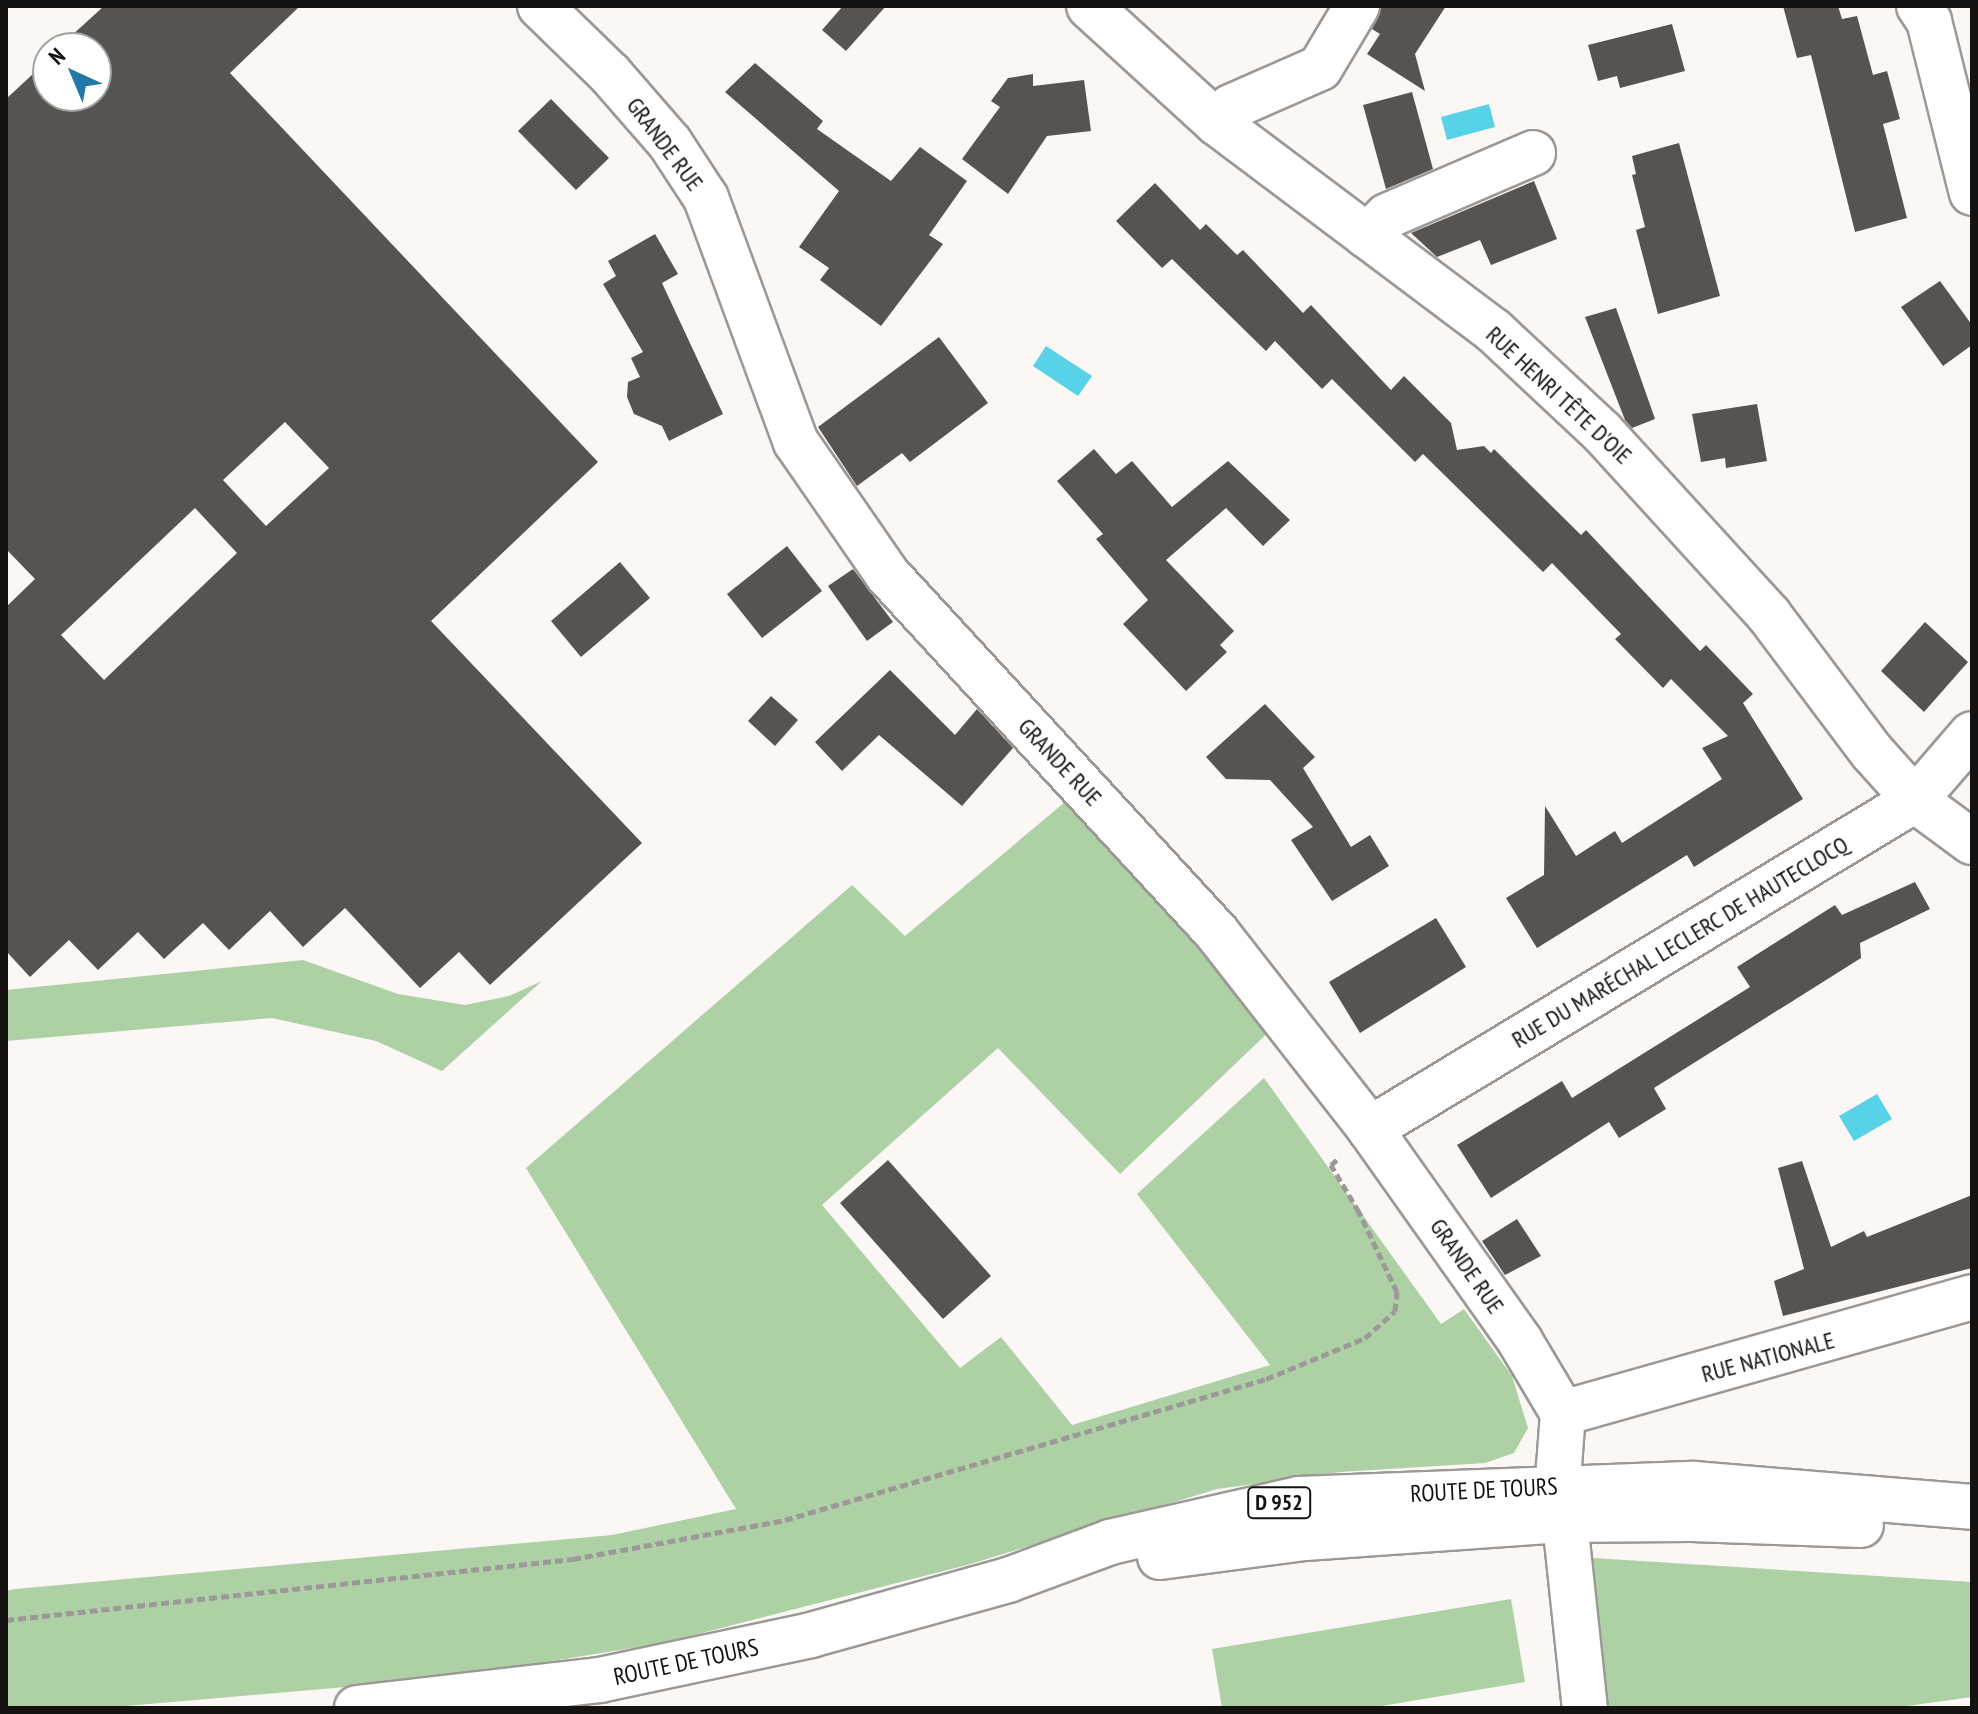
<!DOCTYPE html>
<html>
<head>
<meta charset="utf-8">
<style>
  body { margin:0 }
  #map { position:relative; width:1978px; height:1714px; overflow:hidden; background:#fbf7f5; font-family:"PT Sans Narrow",sans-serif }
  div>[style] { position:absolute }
  .green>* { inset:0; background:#aed0a5 }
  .water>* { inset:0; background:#58d2e7 }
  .building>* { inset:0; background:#565351 }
  .path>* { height:5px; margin-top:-2.5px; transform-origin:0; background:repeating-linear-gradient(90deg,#9c9997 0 8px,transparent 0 12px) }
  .roads { filter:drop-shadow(2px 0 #9b9896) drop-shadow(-2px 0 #9b9896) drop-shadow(0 2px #9b9896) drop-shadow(0 -2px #9b9896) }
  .minor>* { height:44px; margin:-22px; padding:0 22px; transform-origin:22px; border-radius:22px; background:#fff }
  .major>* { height:44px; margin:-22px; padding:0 22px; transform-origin:22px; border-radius:22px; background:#fff }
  span { translate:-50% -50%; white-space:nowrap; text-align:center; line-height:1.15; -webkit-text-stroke:8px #fff; paint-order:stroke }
  .shield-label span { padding:2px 6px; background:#fff; border:2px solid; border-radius:6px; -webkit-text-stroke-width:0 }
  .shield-label { font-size:22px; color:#141312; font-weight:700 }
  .street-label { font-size:24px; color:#141312 }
  .frame { position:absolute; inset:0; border:8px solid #141312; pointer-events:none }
  .north { position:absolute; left:32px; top:32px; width:80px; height:80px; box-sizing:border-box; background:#fff; border:2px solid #a1a1a0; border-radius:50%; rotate:316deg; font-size:22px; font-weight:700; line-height:32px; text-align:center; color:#141312 }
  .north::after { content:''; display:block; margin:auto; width:28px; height:36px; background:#2079a8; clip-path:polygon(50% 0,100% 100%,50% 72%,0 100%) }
</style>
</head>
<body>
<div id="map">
  <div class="green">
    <i style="clip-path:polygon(1071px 797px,1275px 1026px,1120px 1174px,998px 1048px,822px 1205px,960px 1368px,1001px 1337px,1072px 1425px,1270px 1365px,1137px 1194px,1264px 1078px,1441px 1324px,1464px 1309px,1512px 1376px,1528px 1428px,1514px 1453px,1485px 1463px,1340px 1472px,1217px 1489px,967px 1565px,663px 1643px,449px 1678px,103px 1708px,6px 1708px,6px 1591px,15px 1589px,612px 1535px,736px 1509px,526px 1168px,852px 885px,905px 936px)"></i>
    <i style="clip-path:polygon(303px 960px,398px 994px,465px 1005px,509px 996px,542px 981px,442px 1071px,376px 1041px,272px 1018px,6px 1041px,6px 990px)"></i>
    <i style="clip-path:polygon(1593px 1558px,1972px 1582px,1972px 1697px,1893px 1708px,1606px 1708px,1589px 1622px)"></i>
    <i style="clip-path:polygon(1511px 1599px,1525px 1682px,1370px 1708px,1222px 1708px,1212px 1649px)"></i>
  </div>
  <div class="water">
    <i style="clip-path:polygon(1489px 104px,1495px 127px,1447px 140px,1441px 117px)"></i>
    <i style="clip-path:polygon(1046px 346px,1092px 376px,1078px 396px,1033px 366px)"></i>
    <i style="clip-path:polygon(1877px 1094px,1892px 1119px,1854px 1141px,1839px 1116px)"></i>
  </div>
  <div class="building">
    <i style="clip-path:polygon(evenodd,104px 6px,300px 6px,230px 73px,598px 462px,431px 621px,642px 843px,490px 985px,459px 952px,420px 988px,345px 908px,303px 947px,270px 911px,229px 950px,203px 923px,164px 959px,138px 932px,98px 970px,69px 940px,30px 977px,6px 951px,6px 607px,35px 579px,6px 549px,6px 99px,48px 60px,48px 96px,96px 96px,96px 48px,58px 48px,104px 6px,285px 422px,329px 468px,266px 526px,223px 480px,285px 422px,104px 6px,195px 508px,237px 553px,104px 680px,61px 635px,195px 508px)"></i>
    <i style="clip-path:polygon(843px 6px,886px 6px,846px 51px,822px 30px)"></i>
    <i style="clip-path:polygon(1382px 6px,1446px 6px,1415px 54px,1425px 91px,1367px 54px,1380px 34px,1372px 29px)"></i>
    <i style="clip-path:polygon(1783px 6px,1838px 6px,1842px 19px,1857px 16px,1873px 75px,1887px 71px,1900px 119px,1883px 124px,1907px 218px,1855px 232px,1811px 55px,1797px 58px)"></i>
    <i style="clip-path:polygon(1672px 24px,1685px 71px,1620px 88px,1617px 76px,1598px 81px,1588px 45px)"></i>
    <i style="clip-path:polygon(755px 63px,823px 121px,817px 129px,891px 181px,920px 147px,967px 181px,929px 235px,943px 244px,881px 326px,820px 280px,829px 268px,799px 247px,839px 191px,725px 92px)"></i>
    <i style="clip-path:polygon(1033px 74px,1033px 86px,1084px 80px,1091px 131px,1047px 136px,1008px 194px,962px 159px,1000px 107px,991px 101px,1008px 78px)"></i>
    <i style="clip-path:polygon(1412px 92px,1433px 169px,1386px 189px,1363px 105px)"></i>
    <i style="clip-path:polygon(551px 99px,609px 158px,576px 190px,518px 131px)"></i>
    <i style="clip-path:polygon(1679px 143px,1720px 296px,1658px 314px,1636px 230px,1645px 227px,1632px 175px,1636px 174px,1632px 156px)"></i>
    <i style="clip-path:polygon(1534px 181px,1557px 239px,1491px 265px,1480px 240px,1437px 257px,1411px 233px)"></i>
    <i style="clip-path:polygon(1155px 183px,1200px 230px,1206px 224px,1237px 255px,1243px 250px,1303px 313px,1311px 305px,1391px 390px,1404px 376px,1451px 423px,1457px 450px,1484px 446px,1491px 453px,1494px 449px,1581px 535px,1586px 530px,1700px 651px,1706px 645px,1753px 694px,1743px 703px,1803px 799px,1694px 867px,1687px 855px,1537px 948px,1506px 898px,1544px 875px,1545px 806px,1576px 856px,1615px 831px,1622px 843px,1722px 779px,1702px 748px,1728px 736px,1671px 679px,1663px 688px,1615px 639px,1621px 634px,1552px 563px,1543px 572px,1423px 454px,1415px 462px,1332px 379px,1322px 389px,1275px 341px,1266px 351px,1172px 259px,1162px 268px,1116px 221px)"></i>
    <i style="clip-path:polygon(655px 234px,678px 274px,662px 283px,723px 414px,669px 441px,662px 426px,634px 414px,627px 397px,628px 382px,640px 377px,631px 358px,643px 352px,603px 284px,616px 276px,608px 261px)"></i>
    <i style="clip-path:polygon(1940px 281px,1972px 325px,1972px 345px,1943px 366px,1901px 307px)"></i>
    <i style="clip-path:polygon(1616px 308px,1655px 419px,1632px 428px,1625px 420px,1585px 317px)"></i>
    <i style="clip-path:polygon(939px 337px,988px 403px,910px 462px,902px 453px,857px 486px,818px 427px)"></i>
    <i style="clip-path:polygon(1757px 404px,1767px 461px,1726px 468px,1725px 458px,1701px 462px,1692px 414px)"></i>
    <i style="clip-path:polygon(1094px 449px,1116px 474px,1132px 461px,1172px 507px,1228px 461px,1290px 520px,1263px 546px,1226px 508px,1166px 560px,1234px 631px,1220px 645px,1227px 652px,1186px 691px,1123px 624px,1148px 600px,1096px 539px,1103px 534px,1057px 481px)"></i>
    <i style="clip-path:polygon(787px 546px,822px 591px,762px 638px,727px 594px)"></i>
    <i style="clip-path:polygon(620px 562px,650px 598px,581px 657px,551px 621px)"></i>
    <i style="clip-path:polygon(853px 569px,893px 622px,867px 641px,828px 586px)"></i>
    <i style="clip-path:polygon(1925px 622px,1968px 662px,1924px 712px,1881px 671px)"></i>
    <i style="clip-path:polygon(890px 670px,955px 735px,977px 709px,1013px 748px,962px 806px,879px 735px,842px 771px,815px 742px)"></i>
    <i style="clip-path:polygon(771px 696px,798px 720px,775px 746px,748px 721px)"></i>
    <i style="clip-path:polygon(1265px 704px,1315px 757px,1303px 768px,1351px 847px,1370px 835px,1389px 866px,1332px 901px,1291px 840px,1313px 827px,1270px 780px,1226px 779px,1206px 757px)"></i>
    <i style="clip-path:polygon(1915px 882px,1930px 909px,1860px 943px,1861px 958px,1654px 1088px,1666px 1109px,1619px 1138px,1609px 1122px,1491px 1198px,1457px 1145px,1562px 1081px,1572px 1098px,1750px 987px,1737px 967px,1835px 905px,1842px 915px)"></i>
    <i style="clip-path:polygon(1436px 918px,1466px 967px,1360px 1033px,1329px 982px)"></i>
    <i style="clip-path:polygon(888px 1160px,991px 1276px,943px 1319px,840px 1203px)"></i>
    <i style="clip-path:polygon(1802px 1161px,1831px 1247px,1864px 1231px,1867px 1237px,1972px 1195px,1972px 1268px,1783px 1316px,1774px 1281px,1804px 1269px,1778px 1168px)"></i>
    <i style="clip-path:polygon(1517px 1219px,1541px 1256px,1505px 1275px,1482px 1241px)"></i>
  </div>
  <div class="path">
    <i style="left:6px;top:1620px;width:570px;rotate:-6.14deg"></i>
    <i style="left:573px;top:1559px;width:216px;rotate:-10.4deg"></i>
    <i style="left:785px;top:1520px;width:501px;rotate:-16.34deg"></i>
    <i style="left:1266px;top:1379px;width:107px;rotate:-22.5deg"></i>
    <i style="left:1365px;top:1338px;width:40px;rotate:-42deg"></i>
    <i style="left:1395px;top:1311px;width:19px;rotate:-84deg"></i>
    <i style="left:1397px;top:1292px;width:89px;rotate:-115.4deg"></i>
    <i style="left:1359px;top:1212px;width:55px;rotate:-120.8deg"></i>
    <i style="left:1331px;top:1165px;width:12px;rotate:-42deg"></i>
  </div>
  <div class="roads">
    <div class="minor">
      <i style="left:540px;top:6px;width:98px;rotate:44.2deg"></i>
      <i style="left:610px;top:74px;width:91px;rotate:49deg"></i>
      <i style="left:670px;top:143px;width:66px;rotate:56.8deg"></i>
      <i style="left:706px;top:198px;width:260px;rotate:69.8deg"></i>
      <i style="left:796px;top:442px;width:160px;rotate:55.4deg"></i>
      <i style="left:887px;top:574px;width:488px;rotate:47.4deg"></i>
      <i style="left:1217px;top:933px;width:249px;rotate:52deg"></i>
      <i style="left:1370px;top:1129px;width:260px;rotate:54.7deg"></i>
      <i style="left:1520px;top:1341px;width:84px;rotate:59.2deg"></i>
      <i style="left:1563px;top:1413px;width:53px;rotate:94.3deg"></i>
      <i style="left:1559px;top:1466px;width:243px;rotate:83.9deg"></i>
      <i style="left:1089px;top:6px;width:173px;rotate:42.4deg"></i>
      <i style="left:1217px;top:123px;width:346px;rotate:36.9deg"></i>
      <i style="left:1494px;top:331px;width:148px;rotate:43.1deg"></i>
      <i style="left:1602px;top:432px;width:248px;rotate:47.6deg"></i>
      <i style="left:1769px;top:615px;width:171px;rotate:53.1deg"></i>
      <i style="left:1872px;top:752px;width:64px;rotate:48.1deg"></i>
      <i style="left:1915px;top:800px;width:71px;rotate:36.4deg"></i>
      <i style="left:1919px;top:6px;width:18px;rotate:56deg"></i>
      <i style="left:1929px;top:21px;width:177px;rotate:76deg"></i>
      <i style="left:1217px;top:123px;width:21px;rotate:-49deg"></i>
      <i style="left:1231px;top:107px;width:97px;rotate:-23.7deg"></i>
      <i style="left:1320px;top:68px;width:72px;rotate:-59.2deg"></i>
      <i style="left:1367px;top:236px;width:28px;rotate:-45deg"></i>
      <i style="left:1387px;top:216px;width:159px;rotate:-23.3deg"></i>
      <i style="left:1370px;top:1129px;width:637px;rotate:-31.12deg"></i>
      <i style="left:1915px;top:800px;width:87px;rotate:-49.2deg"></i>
      <i style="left:1563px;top:1413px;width:425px;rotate:-15.8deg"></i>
    </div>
    <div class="major">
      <i style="left:1160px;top:1557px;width:146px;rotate:-7.5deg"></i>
      <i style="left:1305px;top:1538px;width:261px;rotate:-4deg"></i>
      <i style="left:1565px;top:1520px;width:127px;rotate:-0.5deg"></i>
      <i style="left:1692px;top:1519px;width:169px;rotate:2deg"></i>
      <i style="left:357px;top:1708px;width:245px;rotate:-6.6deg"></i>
      <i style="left:600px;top:1680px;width:216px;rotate:-12deg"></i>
      <i style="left:811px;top:1635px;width:205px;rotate:-15.6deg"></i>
      <i style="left:1008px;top:1580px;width:109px;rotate:-20.4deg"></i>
      <i style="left:1110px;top:1542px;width:194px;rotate:-12.8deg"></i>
      <i style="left:1299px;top:1499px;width:395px;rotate:-2.2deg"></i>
      <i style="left:1694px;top:1484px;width:279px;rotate:4.7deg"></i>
    </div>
  </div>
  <div class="shield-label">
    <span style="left:1279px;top:1503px">D 952</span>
  </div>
  <div class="street-label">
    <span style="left:665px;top:144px;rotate:53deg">GRANDE RUE</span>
    <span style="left:1559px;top:395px;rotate:43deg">RUE HENRI TÊTE D'OIE</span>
    <span style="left:1060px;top:762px;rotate:47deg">GRANDE RUE</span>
    <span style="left:1680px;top:942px;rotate:-31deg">RUE DU MARÉCHAL LECLERC DE HAUTECLOCQ</span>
    <span style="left:1467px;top:1266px;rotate:55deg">GRANDE RUE</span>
    <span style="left:1768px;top:1357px;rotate:-15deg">RUE NATIONALE</span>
    <span style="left:1484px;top:1490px;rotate:-3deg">ROUTE DE TOURS</span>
    <span style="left:686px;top:1662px;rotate:-12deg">ROUTE DE TOURS</span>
  </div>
  <div class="frame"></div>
  <div class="north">N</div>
</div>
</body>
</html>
